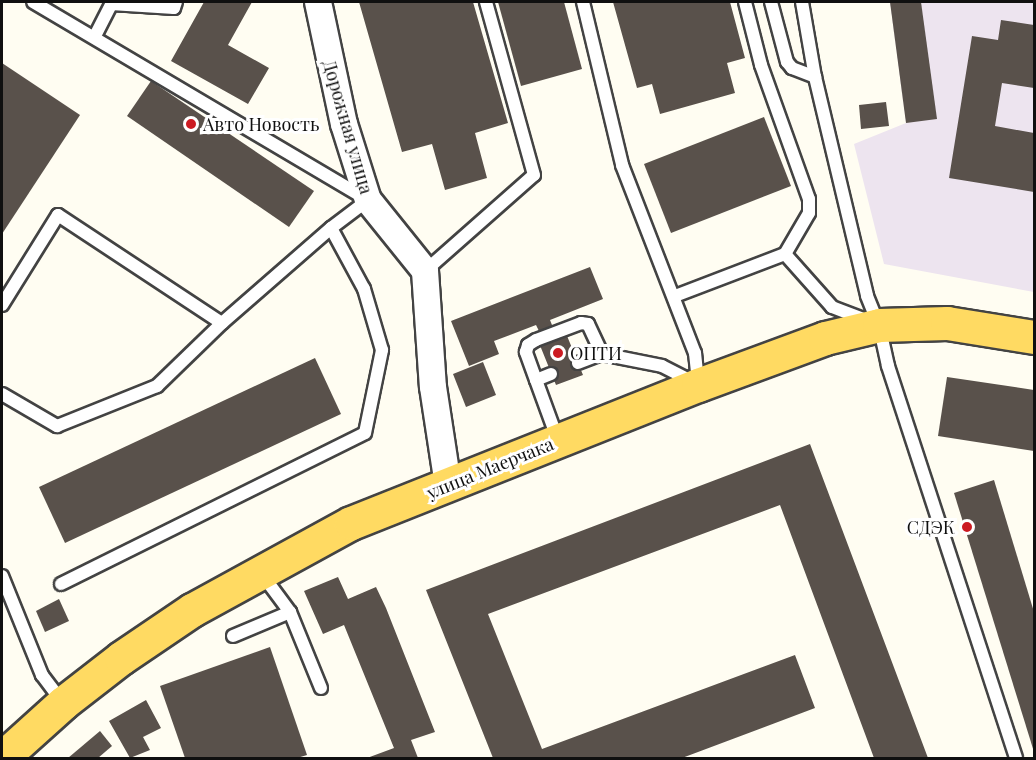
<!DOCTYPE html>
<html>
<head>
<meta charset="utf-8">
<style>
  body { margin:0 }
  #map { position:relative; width:1036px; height:760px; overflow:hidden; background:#fffdf2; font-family:"Playfair Display",serif }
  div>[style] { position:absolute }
  .industrial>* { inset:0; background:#ede4ef }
  .building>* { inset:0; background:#59514b }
  .roads { filter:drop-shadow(2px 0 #434343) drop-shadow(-2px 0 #434343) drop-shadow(0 2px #434343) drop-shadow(0 -2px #434343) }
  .service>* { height:12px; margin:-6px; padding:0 6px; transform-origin:6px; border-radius:6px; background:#fff }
  .minor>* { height:26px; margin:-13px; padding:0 13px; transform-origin:13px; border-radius:13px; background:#fff }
  .primary>* { height:33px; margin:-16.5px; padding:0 16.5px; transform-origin:16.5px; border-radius:16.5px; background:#ffda62 }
  .dots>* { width:16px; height:16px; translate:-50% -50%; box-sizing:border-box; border:3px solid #fff; border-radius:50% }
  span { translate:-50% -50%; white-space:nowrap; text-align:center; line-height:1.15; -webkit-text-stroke:6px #fff; paint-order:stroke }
  .poi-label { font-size:18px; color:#101010 }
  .left { translate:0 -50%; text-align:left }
  .right { translate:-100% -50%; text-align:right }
  .street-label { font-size:18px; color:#101010 }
  .frame { position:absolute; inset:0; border:3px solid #101010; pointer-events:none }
</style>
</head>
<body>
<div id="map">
  <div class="industrial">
    <i style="clip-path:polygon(890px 2px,1034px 2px,1034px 292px,884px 264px,854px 144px,906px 123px)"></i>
  </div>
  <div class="building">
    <i style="clip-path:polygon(204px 2px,252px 2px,228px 45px,269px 68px,248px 104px,171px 61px)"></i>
    <i style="clip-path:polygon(359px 2px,473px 2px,508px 123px,475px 133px,487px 178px,445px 190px,432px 144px,402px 152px)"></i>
    <i style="clip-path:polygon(498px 2px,564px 2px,582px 69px,521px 86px)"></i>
    <i style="clip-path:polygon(613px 2px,730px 2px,745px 58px,727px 63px,735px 93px,660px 114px,652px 84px,637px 88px)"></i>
    <i style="clip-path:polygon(890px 2px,921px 2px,937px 119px,906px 123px)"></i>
    <i style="clip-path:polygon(1001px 20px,1034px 25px,1034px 88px,1002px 83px,995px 126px,1034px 133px,1034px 192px,949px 178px,972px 36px,998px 40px)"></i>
    <i style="clip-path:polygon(2px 63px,80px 115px,2px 234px)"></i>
    <i style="clip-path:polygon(151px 81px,314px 191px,289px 227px,127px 116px)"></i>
    <i style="clip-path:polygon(886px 102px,889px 126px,861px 129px,859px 105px)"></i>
    <i style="clip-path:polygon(764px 117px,791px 186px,671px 233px,644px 164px)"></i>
    <i style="clip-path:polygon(590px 267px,603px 299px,550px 320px,554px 330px,563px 326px,583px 375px,556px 385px,537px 338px,542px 337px,536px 325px,494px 341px,499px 354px,469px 366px,451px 321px)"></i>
    <i style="clip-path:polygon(315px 358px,341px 414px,65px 543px,39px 487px)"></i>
    <i style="clip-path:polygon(483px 362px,496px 395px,466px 407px,453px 374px)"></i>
    <i style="clip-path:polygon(947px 377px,1034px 390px,1034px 451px,938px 436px)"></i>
    <i style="clip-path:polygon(810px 444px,928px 758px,874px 758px,780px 505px,488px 614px,542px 749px,795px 655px,815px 708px,682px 758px,493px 758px,426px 590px)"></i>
    <i style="clip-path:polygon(994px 480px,1034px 612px,1034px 752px,954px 493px)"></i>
    <i style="clip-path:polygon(338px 577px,348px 599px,376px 587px,386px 608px,435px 732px,411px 740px,418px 758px,367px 758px,394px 748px,344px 625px,323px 634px,304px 591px)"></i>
    <i style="clip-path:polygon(59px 599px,69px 621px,45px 632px,36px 611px)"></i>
    <i style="clip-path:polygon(270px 647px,307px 755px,297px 758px,185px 758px,160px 686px)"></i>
    <i style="clip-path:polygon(146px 700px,161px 728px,143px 737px,150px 750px,130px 758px,109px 721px)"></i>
    <i style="clip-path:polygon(100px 731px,112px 746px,98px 758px,68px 758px)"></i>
  </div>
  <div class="roads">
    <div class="service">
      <i style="left:583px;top:2px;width:168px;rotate:76.5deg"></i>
      <i style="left:622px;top:165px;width:202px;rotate:68.8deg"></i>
      <i style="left:695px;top:353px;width:31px;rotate:84deg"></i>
      <i style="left:745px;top:2px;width:65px;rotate:75.7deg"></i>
      <i style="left:761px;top:65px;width:142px;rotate:70.3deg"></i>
      <i style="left:809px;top:199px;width:14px;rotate:90deg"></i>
      <i style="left:809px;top:213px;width:48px;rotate:120.3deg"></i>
      <i style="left:771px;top:2px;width:62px;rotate:75.1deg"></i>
      <i style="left:787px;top:62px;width:8px;rotate:50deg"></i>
      <i style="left:792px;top:68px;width:25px;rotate:21deg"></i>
      <i style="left:802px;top:2px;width:76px;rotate:80.2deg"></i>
      <i style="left:815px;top:77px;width:225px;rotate:76.6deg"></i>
      <i style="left:867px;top:296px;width:31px;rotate:68deg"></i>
      <i style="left:879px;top:325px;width:42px;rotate:77.6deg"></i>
      <i style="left:888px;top:366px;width:412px;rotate:71.9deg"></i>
      <i style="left:95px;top:36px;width:36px;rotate:-63deg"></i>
      <i style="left:111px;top:4px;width:63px;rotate:3.6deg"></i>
      <i style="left:174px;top:8px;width:6px;rotate:-72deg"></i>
      <i style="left:425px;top:271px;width:145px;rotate:-41.4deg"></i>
      <i style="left:534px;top:175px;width:180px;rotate:-105.5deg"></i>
      <i style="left:675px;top:296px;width:118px;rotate:-20.9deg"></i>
      <i style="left:785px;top:254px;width:71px;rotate:48.4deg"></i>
      <i style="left:832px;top:307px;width:36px;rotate:21deg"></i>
      <i style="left:2px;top:305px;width:106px;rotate:-58.1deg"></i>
      <i style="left:58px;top:215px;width:196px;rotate:33.4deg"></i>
      <i style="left:578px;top:363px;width:26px;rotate:-21deg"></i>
      <i style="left:602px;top:354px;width:61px;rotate:11.3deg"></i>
      <i style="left:662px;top:366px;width:33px;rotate:27deg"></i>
      <i style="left:551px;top:374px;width:16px;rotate:158deg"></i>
      <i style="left:536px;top:380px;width:64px;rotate:69.9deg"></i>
      <i style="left:536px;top:380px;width:30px;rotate:-110deg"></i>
      <i style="left:526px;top:352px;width:7px;rotate:-74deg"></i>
      <i style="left:528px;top:345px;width:9px;rotate:-32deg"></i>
      <i style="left:536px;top:340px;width:48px;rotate:-20.7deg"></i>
      <i style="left:581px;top:323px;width:7px;rotate:8deg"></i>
      <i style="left:588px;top:324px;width:33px;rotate:65deg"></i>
      <i style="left:2px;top:394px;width:64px;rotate:30.2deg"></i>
      <i style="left:57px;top:426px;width:108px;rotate:-21.8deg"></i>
      <i style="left:157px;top:386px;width:91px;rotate:-44.1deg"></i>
      <i style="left:222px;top:323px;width:145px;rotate:-41.1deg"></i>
      <i style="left:331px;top:228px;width:46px;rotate:-37.1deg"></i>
      <i style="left:368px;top:200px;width:389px;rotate:-149.4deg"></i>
      <i style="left:2px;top:576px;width:107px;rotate:68deg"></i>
      <i style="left:42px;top:675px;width:34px;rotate:53deg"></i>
      <i style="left:61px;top:584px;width:339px;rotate:-26.4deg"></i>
      <i style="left:365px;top:433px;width:85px;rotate:-78.4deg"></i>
      <i style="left:382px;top:350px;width:64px;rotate:-106.4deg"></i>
      <i style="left:364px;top:289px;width:69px;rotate:-118.4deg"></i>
      <i style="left:290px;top:612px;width:82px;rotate:67.8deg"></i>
      <i style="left:233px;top:636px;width:62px;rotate:-22.8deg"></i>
      <i style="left:290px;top:612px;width:49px;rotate:-126.6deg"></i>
    </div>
    <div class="minor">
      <i style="left:318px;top:2px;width:125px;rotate:78deg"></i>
      <i style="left:344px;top:124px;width:80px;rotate:72.5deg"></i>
      <i style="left:368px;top:200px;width:91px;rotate:51.2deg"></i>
      <i style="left:425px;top:271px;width:116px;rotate:86.1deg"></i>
      <i style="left:433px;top:387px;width:99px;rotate:81.3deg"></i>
    </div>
    <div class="primary">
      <i style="left:2px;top:758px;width:82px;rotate:-42deg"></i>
      <i style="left:63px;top:703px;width:73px;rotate:-37.8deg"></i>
      <i style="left:121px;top:658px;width:86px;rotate:-34.1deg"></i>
      <i style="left:192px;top:610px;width:181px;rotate:-28.7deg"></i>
      <i style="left:351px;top:523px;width:373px;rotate:-21.7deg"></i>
      <i style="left:698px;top:385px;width:135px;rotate:-20.3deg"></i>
      <i style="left:825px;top:338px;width:56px;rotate:-13.5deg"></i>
      <i style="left:879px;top:325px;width:68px;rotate:-1.7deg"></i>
      <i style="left:947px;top:323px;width:88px;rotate:9.1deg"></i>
    </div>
  </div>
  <div class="dots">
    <i style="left:191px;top:124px;background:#cc1b22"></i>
    <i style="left:558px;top:353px;background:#cc1b22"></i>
    <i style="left:967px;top:527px;background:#cc1b22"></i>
  </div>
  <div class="poi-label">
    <span class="left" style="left:203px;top:124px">Авто Новость</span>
    <span class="left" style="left:570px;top:353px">ОПТИ</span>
    <span class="right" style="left:955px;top:527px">СДЭК</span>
  </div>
  <div class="street-label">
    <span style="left:348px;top:127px;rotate:74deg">Дорожная улица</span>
    <span style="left:490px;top:468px;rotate:-22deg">улица Маерчака</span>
  </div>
  <div class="frame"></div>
</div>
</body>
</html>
